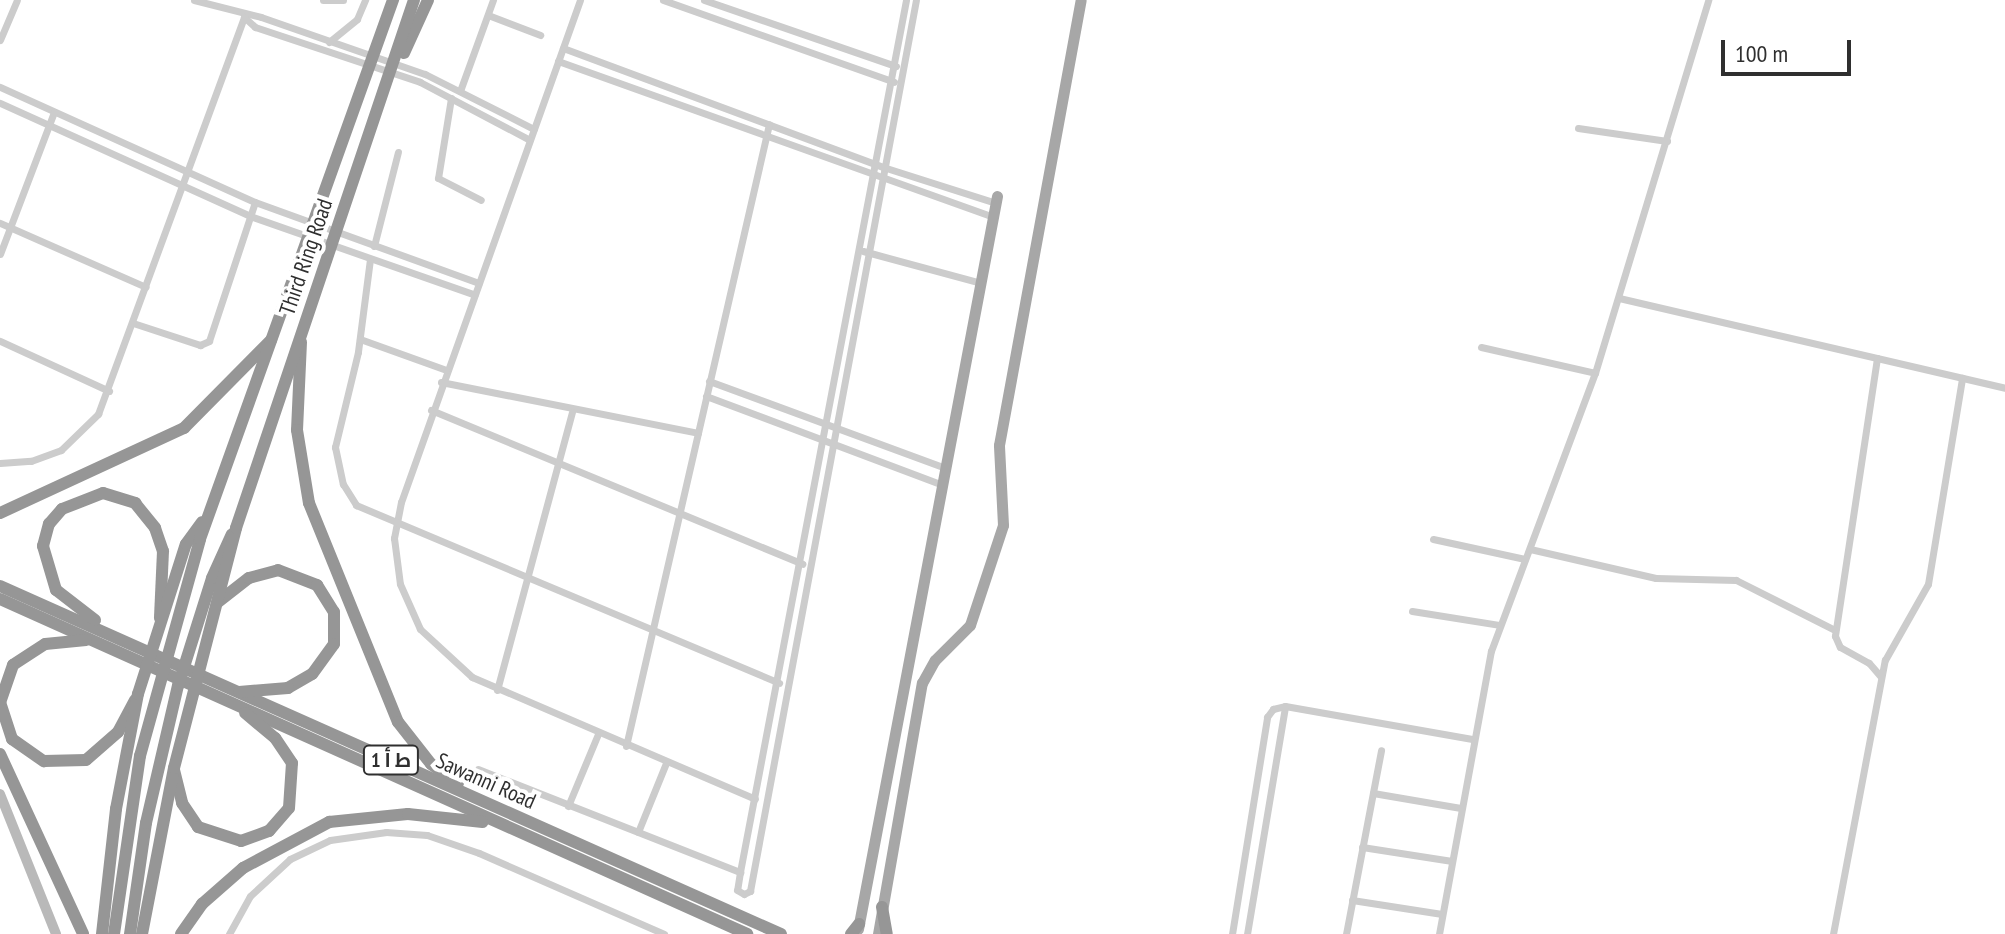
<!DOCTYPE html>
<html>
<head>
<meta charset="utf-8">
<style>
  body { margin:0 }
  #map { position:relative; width:2005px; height:934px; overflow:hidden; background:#fff; font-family:"PT Sans Narrow",Cairo,sans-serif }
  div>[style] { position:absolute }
  .street>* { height:7px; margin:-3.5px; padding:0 3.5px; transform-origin:3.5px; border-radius:3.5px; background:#ccc }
  .secondary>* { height:10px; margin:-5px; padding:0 5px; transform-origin:5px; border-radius:5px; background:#b9b9b9 }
  .primary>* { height:11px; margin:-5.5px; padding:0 5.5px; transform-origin:5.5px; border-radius:5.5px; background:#a7a7a7 }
  .highway>* { height:12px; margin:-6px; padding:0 6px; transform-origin:6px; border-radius:6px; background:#969696 }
  .highway-bridge>* { height:12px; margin:-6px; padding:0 6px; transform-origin:6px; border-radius:6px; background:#969696 }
  span { translate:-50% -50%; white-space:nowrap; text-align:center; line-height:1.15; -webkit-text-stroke:8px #fff; paint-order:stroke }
  .shield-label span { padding:2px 6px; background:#fff; border:2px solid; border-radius:6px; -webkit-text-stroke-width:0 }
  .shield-label { font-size:20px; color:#2f2f2f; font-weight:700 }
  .street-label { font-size:22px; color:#2f2f2f }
  .scale { position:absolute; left:1721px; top:40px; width:130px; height:36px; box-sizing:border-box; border:4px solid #2f2f2f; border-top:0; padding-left:10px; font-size:24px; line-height:28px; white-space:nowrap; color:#2f2f2f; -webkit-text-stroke:6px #fff; paint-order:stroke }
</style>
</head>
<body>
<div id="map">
  <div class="street">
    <i style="left:194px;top:0;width:69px;rotate:14.2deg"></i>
    <i style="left:261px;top:17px;width:174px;rotate:19.2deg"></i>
    <i style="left:425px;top:74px;width:122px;rotate:26.8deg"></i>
    <i style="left:323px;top:0;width:20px"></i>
    <i style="left:580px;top:0;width:533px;rotate:109.62deg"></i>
    <i style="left:401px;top:502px;width:37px;rotate:101deg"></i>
    <i style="left:394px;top:538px;width:46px;rotate:82.6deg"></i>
    <i style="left:400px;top:584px;width:49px;rotate:66deg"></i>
    <i style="left:420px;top:629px;width:71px;rotate:42.7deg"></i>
    <i style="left:472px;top:677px;width:308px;rotate:23.3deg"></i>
    <i style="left:663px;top:0;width:245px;rotate:19.5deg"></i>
    <i style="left:704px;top:0;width:203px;rotate:19deg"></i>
    <i style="left:906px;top:0;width:888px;rotate:100.78deg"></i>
    <i style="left:740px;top:872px;width:18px;rotate:99deg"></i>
    <i style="left:737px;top:890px;width:8px;rotate:30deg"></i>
    <i style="left:744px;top:894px;width:7px;rotate:-27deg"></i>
    <i style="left:750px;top:891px;width:906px;rotate:-79.45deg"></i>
    <i style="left:488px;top:15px;width:56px;rotate:21deg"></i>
    <i style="left:244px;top:17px;width:15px;rotate:42deg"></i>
    <i style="left:255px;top:27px;width:174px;rotate:18.4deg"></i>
    <i style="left:420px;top:82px;width:124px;rotate:27.8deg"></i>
    <i style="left:0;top:40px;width:43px;rotate:-67deg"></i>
    <i style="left:329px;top:42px;width:36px;rotate:-39deg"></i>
    <i style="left:357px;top:19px;width:21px;rotate:-67deg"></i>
    <i style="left:563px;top:48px;width:341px;rotate:20.4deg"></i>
    <i style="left:883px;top:167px;width:119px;rotate:17.7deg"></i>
    <i style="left:558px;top:61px;width:462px;rotate:19.7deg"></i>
    <i style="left:0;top:87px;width:280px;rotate:24.3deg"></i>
    <i style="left:255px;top:202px;width:238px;rotate:19.9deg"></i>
    <i style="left:460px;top:91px;width:97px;rotate:-70.1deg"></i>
    <i style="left:451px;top:98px;width:81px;rotate:99.2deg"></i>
    <i style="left:438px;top:178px;width:48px;rotate:27.1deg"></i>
    <i style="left:0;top:103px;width:274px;rotate:24.3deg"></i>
    <i style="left:250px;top:216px;width:238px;rotate:19.3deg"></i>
    <i style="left:1578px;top:128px;width:90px;rotate:8.3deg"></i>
    <i style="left:0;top:223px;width:159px;rotate:23.7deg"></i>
    <i style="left:374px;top:246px;width:97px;rotate:-75.7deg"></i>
    <i style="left:863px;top:251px;width:122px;rotate:15.2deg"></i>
    <i style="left:0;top:254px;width:152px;rotate:-69.2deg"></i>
    <i style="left:370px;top:259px;width:94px;rotate:97.4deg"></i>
    <i style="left:358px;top:352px;width:98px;rotate:103.6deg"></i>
    <i style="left:335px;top:447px;width:38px;rotate:78deg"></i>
    <i style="left:343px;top:484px;width:25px;rotate:58deg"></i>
    <i style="left:356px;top:505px;width:459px;rotate:22.8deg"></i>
    <i style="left:1619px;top:298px;width:396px;rotate:13.1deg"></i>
    <i style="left:133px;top:323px;width:71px;rotate:18.2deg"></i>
    <i style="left:200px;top:345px;width:10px;rotate:-24deg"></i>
    <i style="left:209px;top:341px;width:146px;rotate:-71.7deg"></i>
    <i style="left:360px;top:339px;width:91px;rotate:19.8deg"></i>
    <i style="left:0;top:341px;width:120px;rotate:24.6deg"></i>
    <i style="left:1481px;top:347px;width:117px;rotate:12.8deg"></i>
    <i style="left:1877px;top:358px;width:281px;rotate:98.6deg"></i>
    <i style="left:1835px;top:636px;width:12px;rotate:66deg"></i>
    <i style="left:1840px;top:647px;width:33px;rotate:29deg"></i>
    <i style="left:1869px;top:663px;width:18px;rotate:49deg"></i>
    <i style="left:709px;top:381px;width:252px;rotate:20.2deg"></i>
    <i style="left:441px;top:382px;width:262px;rotate:11.2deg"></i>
    <i style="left:706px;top:396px;width:253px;rotate:20.6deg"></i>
    <i style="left:431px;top:410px;width:402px;rotate:22.5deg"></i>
    <i style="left:0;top:463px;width:31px;rotate:-4deg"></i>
    <i style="left:31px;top:461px;width:32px;rotate:-20deg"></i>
    <i style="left:61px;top:450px;width:52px;rotate:-44.2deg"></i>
    <i style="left:98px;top:414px;width:423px;rotate:-69.8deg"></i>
    <i style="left:1433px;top:539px;width:94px;rotate:12.3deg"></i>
    <i style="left:1530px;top:549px;width:129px;rotate:13deg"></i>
    <i style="left:1656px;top:578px;width:80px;rotate:1.4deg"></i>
    <i style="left:1736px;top:580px;width:111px;rotate:26.8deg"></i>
    <i style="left:1412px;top:611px;width:88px;rotate:9.1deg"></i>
    <i style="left:497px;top:690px;width:288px;rotate:-74.9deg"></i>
    <i style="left:626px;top:746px;width:638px;rotate:-77.05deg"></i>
    <i style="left:478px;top:769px;width:282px;rotate:21.5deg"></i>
    <i style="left:1373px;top:793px;width:89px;rotate:9.7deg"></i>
    <i style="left:568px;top:806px;width:78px;rotate:-67.4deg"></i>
    <i style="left:638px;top:832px;width:74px;rotate:-67.9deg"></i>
    <i style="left:1362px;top:847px;width:91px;rotate:8.8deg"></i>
    <i style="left:1352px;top:900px;width:91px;rotate:8.8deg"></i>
    <i style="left:229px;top:934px;width:43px;rotate:-61.1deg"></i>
    <i style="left:250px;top:896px;width:54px;rotate:-42.8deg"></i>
    <i style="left:290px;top:859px;width:44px;rotate:-25.4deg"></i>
    <i style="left:330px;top:840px;width:57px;rotate:-8.1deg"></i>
    <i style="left:386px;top:832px;width:41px;rotate:4.2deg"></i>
    <i style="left:427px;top:835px;width:55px;rotate:19.1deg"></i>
    <i style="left:479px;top:853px;width:202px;rotate:23.6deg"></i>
    <i style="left:1232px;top:934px;width:220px;rotate:-80.8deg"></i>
    <i style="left:1267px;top:717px;width:10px;rotate:-53deg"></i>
    <i style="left:1273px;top:709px;width:12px;rotate:-14deg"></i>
    <i style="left:1285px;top:706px;width:190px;rotate:10deg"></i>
    <i style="left:1247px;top:934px;width:231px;rotate:-80.5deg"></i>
    <i style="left:1346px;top:934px;width:187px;rotate:-79.2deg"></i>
    <i style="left:1439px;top:934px;width:288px;rotate:-79.6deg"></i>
    <i style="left:1491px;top:651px;width:297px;rotate:-69.5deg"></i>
    <i style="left:1595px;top:373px;width:390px;rotate:-73.1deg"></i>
    <i style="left:1833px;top:934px;width:279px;rotate:-79.3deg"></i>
    <i style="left:1885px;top:660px;width:87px;rotate:-60.5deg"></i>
    <i style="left:1928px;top:584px;width:209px;rotate:-80.6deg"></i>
  </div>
  <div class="secondary">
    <i style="left:0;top:794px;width:151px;rotate:68.2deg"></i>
  </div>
  <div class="primary">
    <i style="left:858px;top:929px;width:746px;rotate:-79.26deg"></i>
    <i style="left:878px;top:934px;width:255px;rotate:-80.1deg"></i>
    <i style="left:922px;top:683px;width:26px;rotate:-61deg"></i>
    <i style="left:935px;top:660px;width:49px;rotate:-45deg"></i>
    <i style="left:970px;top:625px;width:105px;rotate:-71.7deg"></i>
    <i style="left:1003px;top:525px;width:80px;rotate:-92.9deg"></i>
    <i style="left:999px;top:445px;width:452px;rotate:-79.6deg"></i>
  </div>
  <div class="highway">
    <i style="left:301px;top:342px;width:88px;rotate:92.6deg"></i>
    <i style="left:297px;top:430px;width:74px;rotate:80.7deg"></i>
    <i style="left:309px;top:503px;width:236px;rotate:67.9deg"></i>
    <i style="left:398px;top:722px;width:53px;rotate:51.8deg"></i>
    <i style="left:431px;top:764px;width:33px;rotate:35deg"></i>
    <i style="left:0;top:513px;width:203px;rotate:-24.8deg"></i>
    <i style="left:184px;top:428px;width:124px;rotate:-45.3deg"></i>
    <i style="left:0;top:586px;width:855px;rotate:24.02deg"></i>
    <i style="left:0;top:599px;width:819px;rotate:24.15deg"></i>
    <i style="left:218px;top:602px;width:39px;rotate:-38deg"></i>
    <i style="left:249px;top:578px;width:30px;rotate:-15deg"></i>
    <i style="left:278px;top:570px;width:42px;rotate:21deg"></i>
    <i style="left:317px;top:585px;width:32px;rotate:58deg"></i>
    <i style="left:334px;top:612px;width:32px;rotate:90deg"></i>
    <i style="left:334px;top:644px;width:37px;rotate:126deg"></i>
    <i style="left:312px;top:674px;width:28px;rotate:150deg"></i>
    <i style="left:288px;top:688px;width:49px;rotate:175.3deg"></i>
    <i style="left:95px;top:620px;width:49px;rotate:-142.4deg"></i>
    <i style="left:56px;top:590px;width:46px;rotate:-106.5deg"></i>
    <i style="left:43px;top:546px;width:23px;rotate:-75deg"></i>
    <i style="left:49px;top:524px;width:20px;rotate:-49deg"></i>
    <i style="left:62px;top:509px;width:44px;rotate:-21.3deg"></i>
    <i style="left:103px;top:493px;width:34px;rotate:17deg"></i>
    <i style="left:135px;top:503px;width:32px;rotate:51deg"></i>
    <i style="left:155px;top:528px;width:24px;rotate:71deg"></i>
    <i style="left:163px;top:551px;width:67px;rotate:92.6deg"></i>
    <i style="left:86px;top:640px;width:41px;rotate:174.4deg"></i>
    <i style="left:45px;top:644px;width:38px;rotate:147deg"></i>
    <i style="left:13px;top:665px;width:39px;rotate:109deg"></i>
    <i style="left:0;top:702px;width:39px;rotate:72deg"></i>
    <i style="left:12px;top:739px;width:39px;rotate:35deg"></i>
    <i style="left:44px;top:761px;width:42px;rotate:-1.4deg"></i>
    <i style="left:86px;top:760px;width:43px;rotate:-41.2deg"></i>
    <i style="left:118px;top:732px;width:36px;rotate:-62deg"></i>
    <i style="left:0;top:754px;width:198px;rotate:65.2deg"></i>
    <i style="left:174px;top:770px;width:34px;rotate:76deg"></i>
    <i style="left:182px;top:803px;width:29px;rotate:56deg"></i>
    <i style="left:198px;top:827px;width:45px;rotate:18deg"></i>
    <i style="left:241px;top:841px;width:30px;rotate:-20deg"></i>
    <i style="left:269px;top:831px;width:30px;rotate:-49deg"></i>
    <i style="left:289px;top:808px;width:45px;rotate:-86.2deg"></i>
    <i style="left:292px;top:763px;width:30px;rotate:-124deg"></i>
    <i style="left:275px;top:738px;width:39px;rotate:-140deg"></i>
    <i style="left:882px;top:907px;width:27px;rotate:80deg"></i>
    <i style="left:181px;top:934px;width:37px;rotate:-55deg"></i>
    <i style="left:202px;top:904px;width:55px;rotate:-41.3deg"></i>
    <i style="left:243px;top:868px;width:98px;rotate:-28.1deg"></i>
    <i style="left:329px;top:822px;width:79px;rotate:-5.8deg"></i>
    <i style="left:408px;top:814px;width:75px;rotate:6.1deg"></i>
    <i style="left:851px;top:934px;width:13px;rotate:-51deg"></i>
  </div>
  <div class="highway-bridge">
    <i style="left:404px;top:53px;width:58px;rotate:-65.6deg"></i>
    <i style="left:102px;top:934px;width:126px;rotate:-83.6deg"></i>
    <i style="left:116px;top:809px;width:117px;rotate:-79.2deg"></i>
    <i style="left:138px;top:694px;width:157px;rotate:-72.3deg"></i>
    <i style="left:186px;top:544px;width:27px;rotate:-54deg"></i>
    <i style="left:114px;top:934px;width:180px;rotate:-81.7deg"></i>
    <i style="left:140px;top:756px;width:225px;rotate:-74.5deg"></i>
    <i style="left:200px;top:539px;width:573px;rotate:-70.3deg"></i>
    <i style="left:130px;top:934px;width:112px;rotate:-81.8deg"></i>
    <i style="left:146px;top:823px;width:141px;rotate:-76.9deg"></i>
    <i style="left:178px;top:686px;width:113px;rotate:-72.5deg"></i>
    <i style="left:212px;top:578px;width:48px;rotate:-65.6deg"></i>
    <i style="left:142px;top:934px;width:169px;rotate:-79.1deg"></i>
    <i style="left:174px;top:768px;width:248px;rotate:-75.5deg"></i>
    <i style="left:236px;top:528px;width:557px;rotate:-71.37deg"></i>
  </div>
  <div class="shield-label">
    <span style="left:391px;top:760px">ط أ 1</span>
  </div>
  <div class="street-label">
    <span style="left:306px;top:257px;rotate:-71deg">Third Ring Road</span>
    <span style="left:486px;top:781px;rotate:24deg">Sawanni Road</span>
  </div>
  <div class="scale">100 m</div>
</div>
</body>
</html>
